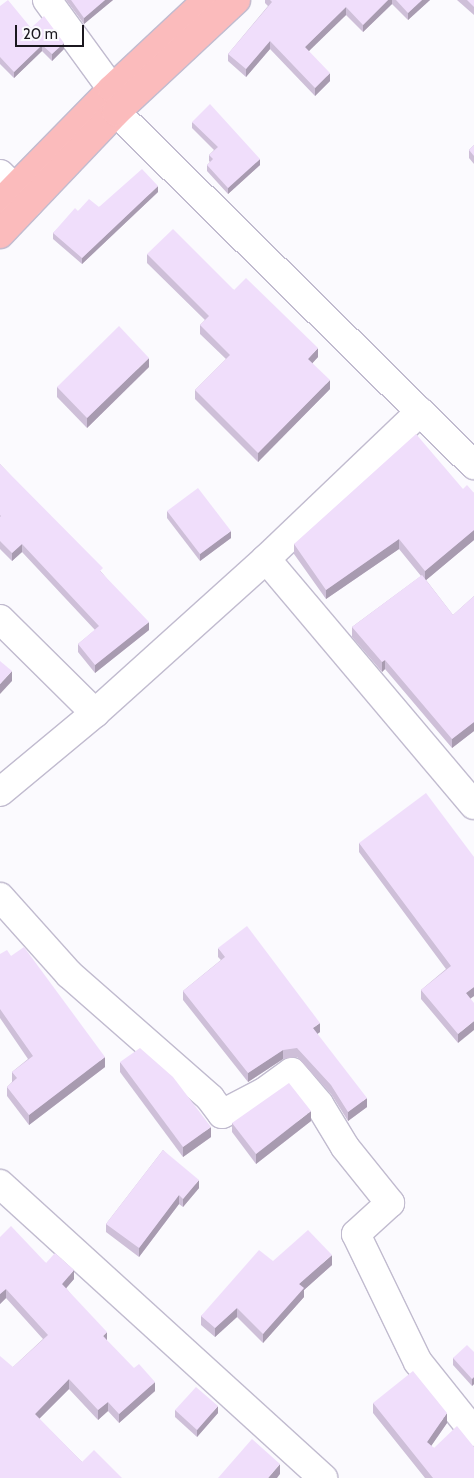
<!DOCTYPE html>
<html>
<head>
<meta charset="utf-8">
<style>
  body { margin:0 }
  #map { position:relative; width:474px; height:1478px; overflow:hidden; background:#fbfafe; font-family:Cabin,sans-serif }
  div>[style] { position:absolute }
  .roads { filter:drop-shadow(1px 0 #c1bbcf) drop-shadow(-1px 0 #c1bbcf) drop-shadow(0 1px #c1bbcf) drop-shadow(0 -1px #c1bbcf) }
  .minor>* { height:28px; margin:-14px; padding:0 14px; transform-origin:14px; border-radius:14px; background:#fff }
  .major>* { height:28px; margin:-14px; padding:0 14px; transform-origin:14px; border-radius:14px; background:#fbbbbc }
  .wall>* { inset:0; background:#cebfd8 }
  .shaded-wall>* { inset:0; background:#a89bb0 }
  .building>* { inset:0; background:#f0defb }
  span { translate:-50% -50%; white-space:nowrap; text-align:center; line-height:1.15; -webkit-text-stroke:4px #fbfafe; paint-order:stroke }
  .scale { position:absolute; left:15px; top:25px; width:69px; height:22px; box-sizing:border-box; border:2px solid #1b181f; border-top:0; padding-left:6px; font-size:15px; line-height:18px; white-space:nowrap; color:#1b181f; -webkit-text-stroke:4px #fbfafe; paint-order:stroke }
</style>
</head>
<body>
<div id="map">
  <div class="roads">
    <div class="minor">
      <i style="left:47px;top:0;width:110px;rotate:53.9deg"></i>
      <i style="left:112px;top:89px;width:23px;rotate:80deg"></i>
      <i style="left:116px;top:112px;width:503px;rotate:44.6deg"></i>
      <i style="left:0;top:174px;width:41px;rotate:45deg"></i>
      <i style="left:266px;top:559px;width:322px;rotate:49.8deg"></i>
      <i style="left:0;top:619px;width:134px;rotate:44.7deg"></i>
      <i style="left:0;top:792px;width:124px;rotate:-39.7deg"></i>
      <i style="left:95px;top:713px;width:230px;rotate:-42deg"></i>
      <i style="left:266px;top:559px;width:213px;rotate:-43.7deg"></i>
      <i style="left:0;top:897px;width:103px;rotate:48.1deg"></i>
      <i style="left:69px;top:974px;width:188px;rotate:41.3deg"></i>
      <i style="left:210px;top:1098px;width:20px;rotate:53deg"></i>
      <i style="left:222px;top:1114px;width:47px;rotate:-27.6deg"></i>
      <i style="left:264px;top:1092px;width:34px;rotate:-36deg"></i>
      <i style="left:292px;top:1072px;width:42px;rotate:49.8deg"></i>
      <i style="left:319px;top:1104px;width:50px;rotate:58.8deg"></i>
      <i style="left:345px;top:1147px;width:72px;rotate:51.2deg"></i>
      <i style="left:390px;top:1203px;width:46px;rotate:137.6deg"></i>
      <i style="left:356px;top:1234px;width:142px;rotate:64.2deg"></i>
      <i style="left:418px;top:1362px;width:90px;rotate:51.3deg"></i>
      <i style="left:0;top:1184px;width:437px;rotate:42.3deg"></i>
    </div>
    <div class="major">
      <i style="left:0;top:203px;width:160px;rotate:-45.5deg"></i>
      <i style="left:112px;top:89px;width:130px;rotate:-43.1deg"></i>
      <i style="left:0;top:234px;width:168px;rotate:-46.4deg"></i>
      <i style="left:116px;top:112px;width:164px;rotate:-43deg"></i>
    </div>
  </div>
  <div class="wall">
    <i style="clip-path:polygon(66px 0,113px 0,84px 24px)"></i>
    <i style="clip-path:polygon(265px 0,430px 0,408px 20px,392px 4px,363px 32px,346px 15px,308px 51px,330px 81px,315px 96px,270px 49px,246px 77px,228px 61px,228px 54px,268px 6px,265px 3px)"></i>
    <i style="clip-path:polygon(457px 0,474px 0,474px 15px)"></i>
    <i style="clip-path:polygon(0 6px,31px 28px,64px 49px,52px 61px,42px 51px,14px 78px,0 64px)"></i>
    <i style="clip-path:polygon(192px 122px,260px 165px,228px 194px,207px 171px,207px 165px,210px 162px,209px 161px,209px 155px,214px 150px,192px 128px)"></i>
    <i style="clip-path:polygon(474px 145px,474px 164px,469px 158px,469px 150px)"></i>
    <i style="clip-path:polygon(158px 192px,82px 264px,53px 239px,53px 233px,78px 211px,99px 207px)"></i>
    <i style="clip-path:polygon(147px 254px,234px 290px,318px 357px,312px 363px,330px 389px,258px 462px,195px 399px,195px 390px,226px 359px,200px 334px,200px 325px,205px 320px,147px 263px)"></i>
    <i style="clip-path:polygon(149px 367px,87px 428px,57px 397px,57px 387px)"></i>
    <i style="clip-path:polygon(0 464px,103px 574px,149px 630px,95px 673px,78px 652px,78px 644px,95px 630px,22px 552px,12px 561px,0 549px)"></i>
    <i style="clip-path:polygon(463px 489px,474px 493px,474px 540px,426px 580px,453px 615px,474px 596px,474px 731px,452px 748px,385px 669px,382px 672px,352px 637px,352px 627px,421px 576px,399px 549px,326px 599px,294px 554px,294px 544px)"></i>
    <i style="clip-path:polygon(167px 511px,231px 538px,200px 561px,167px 518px)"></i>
    <i style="clip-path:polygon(359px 843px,474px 857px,474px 996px,470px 998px,458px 1043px,421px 999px,421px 990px,446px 969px,359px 852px)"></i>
    <i style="clip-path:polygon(218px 948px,320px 1032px,317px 1034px,367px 1107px,348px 1121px,331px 1094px,297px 1057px,283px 1059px,248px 1082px,183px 1000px,183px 991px,221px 960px,218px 957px)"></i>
    <i style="clip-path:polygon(0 954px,11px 956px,105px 1067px,29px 1125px,7px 1096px,7px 1087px,12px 1082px,12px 1072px,28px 1059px,0 1018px)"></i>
    <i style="clip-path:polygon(120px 1062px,211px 1137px,183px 1157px,120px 1072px)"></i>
    <i style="clip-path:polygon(311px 1121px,256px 1164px,232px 1132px,232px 1123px)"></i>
    <i style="clip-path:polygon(163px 1150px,199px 1188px,183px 1207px,179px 1204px,139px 1257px,106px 1232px,106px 1224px)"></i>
    <i style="clip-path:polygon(0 1237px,74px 1279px,66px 1288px,107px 1341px,155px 1391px,119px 1423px,108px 1411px,98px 1420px,69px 1389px,39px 1419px,82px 1462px,0 1478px,13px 1367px,43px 1339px,6px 1298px,0 1304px)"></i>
    <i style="clip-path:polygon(273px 1261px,332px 1265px,304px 1290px,304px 1297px,263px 1343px,237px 1317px,215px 1337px,201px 1325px,201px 1316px)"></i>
    <i style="clip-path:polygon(474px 1352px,474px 1384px,472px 1386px,453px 1365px,453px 1358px)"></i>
    <i style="clip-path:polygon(373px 1403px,447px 1423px,431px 1446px,474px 1478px,425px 1478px,373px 1413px)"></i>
    <i style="clip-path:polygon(175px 1410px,218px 1413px,197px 1437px,175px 1417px)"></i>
  </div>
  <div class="shaded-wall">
    <i style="clip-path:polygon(105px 0,113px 0,84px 24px,84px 18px)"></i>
    <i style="clip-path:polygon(388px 0,392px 0,392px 4px,363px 32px,363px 25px)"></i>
    <i style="clip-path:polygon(422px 0,430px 0,408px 20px,408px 13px)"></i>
    <i style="clip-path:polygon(346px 7px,346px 15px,305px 55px,305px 47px)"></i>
    <i style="clip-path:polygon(270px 41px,270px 49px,246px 77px,246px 69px)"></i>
    <i style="clip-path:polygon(64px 43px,64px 49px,52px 61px,52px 54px)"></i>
    <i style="clip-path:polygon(42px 45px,42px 51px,14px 78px,14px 72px)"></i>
    <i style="clip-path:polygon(330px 73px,330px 81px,315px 96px,315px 88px)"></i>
    <i style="clip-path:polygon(260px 159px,260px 165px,228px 194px,228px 188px)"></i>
    <i style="clip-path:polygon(158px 186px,158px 192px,82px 264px,82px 258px)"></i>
    <i style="clip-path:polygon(318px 348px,318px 357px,308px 368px,308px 359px)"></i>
    <i style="clip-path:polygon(149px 358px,149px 367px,87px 428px,87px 418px)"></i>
    <i style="clip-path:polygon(330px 380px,330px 389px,258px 462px,258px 453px)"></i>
    <i style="clip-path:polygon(474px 530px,474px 540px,425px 581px,425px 571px)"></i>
    <i style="clip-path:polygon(231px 531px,231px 538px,200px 561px,200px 554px)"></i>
    <i style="clip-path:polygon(399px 539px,399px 549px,326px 599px,326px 590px)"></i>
    <i style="clip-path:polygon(22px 544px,22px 552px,12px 561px,12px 553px)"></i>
    <i style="clip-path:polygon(149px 622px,149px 630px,95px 673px,95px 665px)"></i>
    <i style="clip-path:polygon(385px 660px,385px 669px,382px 672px,382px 662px)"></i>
    <i style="clip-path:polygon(12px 671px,12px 681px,0 694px,0 684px)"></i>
    <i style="clip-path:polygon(474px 722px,474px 731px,452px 748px,452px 739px)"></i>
    <i style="clip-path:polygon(474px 987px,474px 996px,466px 1002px,466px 993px)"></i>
    <i style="clip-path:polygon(474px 1021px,474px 1030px,458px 1043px,458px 1034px)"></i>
    <i style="clip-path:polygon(320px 1023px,320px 1032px,313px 1037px,313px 1028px)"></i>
    <i style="clip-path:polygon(283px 1050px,283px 1059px,248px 1082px,248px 1073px)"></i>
    <i style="clip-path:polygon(105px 1057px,105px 1067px,29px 1125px,29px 1115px)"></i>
    <i style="clip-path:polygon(367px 1098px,367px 1107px,348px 1121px,348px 1112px)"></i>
    <i style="clip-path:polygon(311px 1111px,311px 1121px,256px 1164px,256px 1154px)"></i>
    <i style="clip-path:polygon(211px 1127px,211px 1137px,183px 1157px,183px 1147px)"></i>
    <i style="clip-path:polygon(199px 1180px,199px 1188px,183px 1207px,183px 1199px)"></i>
    <i style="clip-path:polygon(179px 1195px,179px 1204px,139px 1257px,139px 1248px)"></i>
    <i style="clip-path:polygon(332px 1255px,332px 1265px,304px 1290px,304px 1297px,263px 1343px,263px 1334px,299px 1284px)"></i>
    <i style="clip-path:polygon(74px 1270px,74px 1279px,62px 1293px,62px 1284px)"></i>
    <i style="clip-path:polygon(6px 1289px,6px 1298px,0 1304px,0 1294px)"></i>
    <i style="clip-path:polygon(237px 1308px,237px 1317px,215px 1337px,215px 1328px)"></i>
    <i style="clip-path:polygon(107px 1332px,107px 1341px,103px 1336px)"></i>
    <i style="clip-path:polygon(474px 1377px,474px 1384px,472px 1386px,472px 1379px)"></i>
    <i style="clip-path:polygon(69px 1379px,69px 1389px,35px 1423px,35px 1414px)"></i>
    <i style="clip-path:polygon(155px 1382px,155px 1391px,119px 1423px,119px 1414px)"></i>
    <i style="clip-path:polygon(108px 1402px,108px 1411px,98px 1420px,98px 1410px)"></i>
    <i style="clip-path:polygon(218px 1406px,218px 1413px,197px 1437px,197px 1430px)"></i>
    <i style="clip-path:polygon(447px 1413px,447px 1423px,427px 1452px,427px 1442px)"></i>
    <i style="clip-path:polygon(280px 1464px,280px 1474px,277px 1478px,268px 1478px)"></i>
  </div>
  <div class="building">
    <i style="clip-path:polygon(8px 0,31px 28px,44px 16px,64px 43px,52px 54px,42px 45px,14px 72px,0 57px,0 6px)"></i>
    <i style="clip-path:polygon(71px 0,105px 0,84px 18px)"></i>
    <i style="clip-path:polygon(270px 0,388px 0,363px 25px,346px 7px,305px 47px,330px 73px,315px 88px,270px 41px,246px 69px,228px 54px,272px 2px)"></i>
    <i style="clip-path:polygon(396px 0,422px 0,408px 13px)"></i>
    <i style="clip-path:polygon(467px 0,474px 0,474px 7px)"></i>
    <i style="clip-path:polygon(210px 104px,260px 159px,228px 188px,207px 165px,213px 159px,209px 155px,218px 147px,192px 122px)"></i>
    <i style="clip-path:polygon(474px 145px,474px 156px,469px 150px)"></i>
    <i style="clip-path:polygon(142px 169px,158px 186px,82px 258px,53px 233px,75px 208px,78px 211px,89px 199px,99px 207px)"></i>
    <i style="clip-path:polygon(173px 229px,234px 290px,246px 278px,318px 348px,308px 359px,330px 380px,258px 453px,195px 390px,230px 355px,200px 325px,209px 316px,147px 254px)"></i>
    <i style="clip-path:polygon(119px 326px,149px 358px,87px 418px,57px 387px)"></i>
    <i style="clip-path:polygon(416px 434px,463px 489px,467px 485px,474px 493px,474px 530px,425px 571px,399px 539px,326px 590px,294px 544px)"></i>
    <i style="clip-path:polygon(0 464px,103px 568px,100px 571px,149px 622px,95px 665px,78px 644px,99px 626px,22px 544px,12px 553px,0 541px,0 517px,1px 516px,0 515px)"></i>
    <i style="clip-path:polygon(198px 488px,231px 531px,200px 554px,167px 511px)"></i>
    <i style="clip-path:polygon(422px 575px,453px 615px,474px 596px,474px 722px,452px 739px,385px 660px,382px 662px,352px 627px)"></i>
    <i style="clip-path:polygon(0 661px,12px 671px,0 684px)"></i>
    <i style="clip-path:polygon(426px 793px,474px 857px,474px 987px,466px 993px,474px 1003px,474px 1021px,458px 1034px,421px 990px,451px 966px,359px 843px)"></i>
    <i style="clip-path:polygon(247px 926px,320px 1023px,313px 1028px,367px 1098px,348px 1112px,331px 1085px,297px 1048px,283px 1050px,248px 1073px,183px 991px,225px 957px,218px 948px)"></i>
    <i style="clip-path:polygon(24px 947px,105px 1057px,29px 1115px,7px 1087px,17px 1078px,12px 1072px,33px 1056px,0 1009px,0 954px,7px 950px,11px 956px)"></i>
    <i style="clip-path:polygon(140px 1048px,173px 1077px,211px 1127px,183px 1147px,120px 1062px)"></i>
    <i style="clip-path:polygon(289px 1083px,311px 1111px,256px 1154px,232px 1123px)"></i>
    <i style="clip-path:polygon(163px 1150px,199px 1180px,183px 1199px,179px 1195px,139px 1248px,106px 1224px)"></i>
    <i style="clip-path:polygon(11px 1226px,46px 1263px,55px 1253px,74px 1270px,62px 1284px,107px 1332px,103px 1336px,134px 1368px,139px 1364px,155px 1382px,119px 1414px,108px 1402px,98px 1410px,69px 1379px,35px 1414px,82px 1462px,94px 1450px,122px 1478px,0 1478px,0 1356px,13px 1367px,48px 1335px,6px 1289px,0 1294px,0 1237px)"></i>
    <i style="clip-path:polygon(308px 1230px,332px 1255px,299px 1284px,304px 1288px,263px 1334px,237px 1308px,215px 1328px,201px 1316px,259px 1250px,273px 1261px)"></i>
    <i style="clip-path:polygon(467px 1345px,474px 1352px,474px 1377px,472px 1379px,453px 1358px)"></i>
    <i style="clip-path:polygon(413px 1371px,447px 1413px,427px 1442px,434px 1448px,457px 1426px,474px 1447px,474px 1478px,433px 1478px,373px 1403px)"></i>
    <i style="clip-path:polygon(196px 1387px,218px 1406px,197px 1430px,175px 1410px)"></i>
    <i style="clip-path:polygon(252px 1439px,280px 1464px,268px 1478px,218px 1478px)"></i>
  </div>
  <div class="scale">20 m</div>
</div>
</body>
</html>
